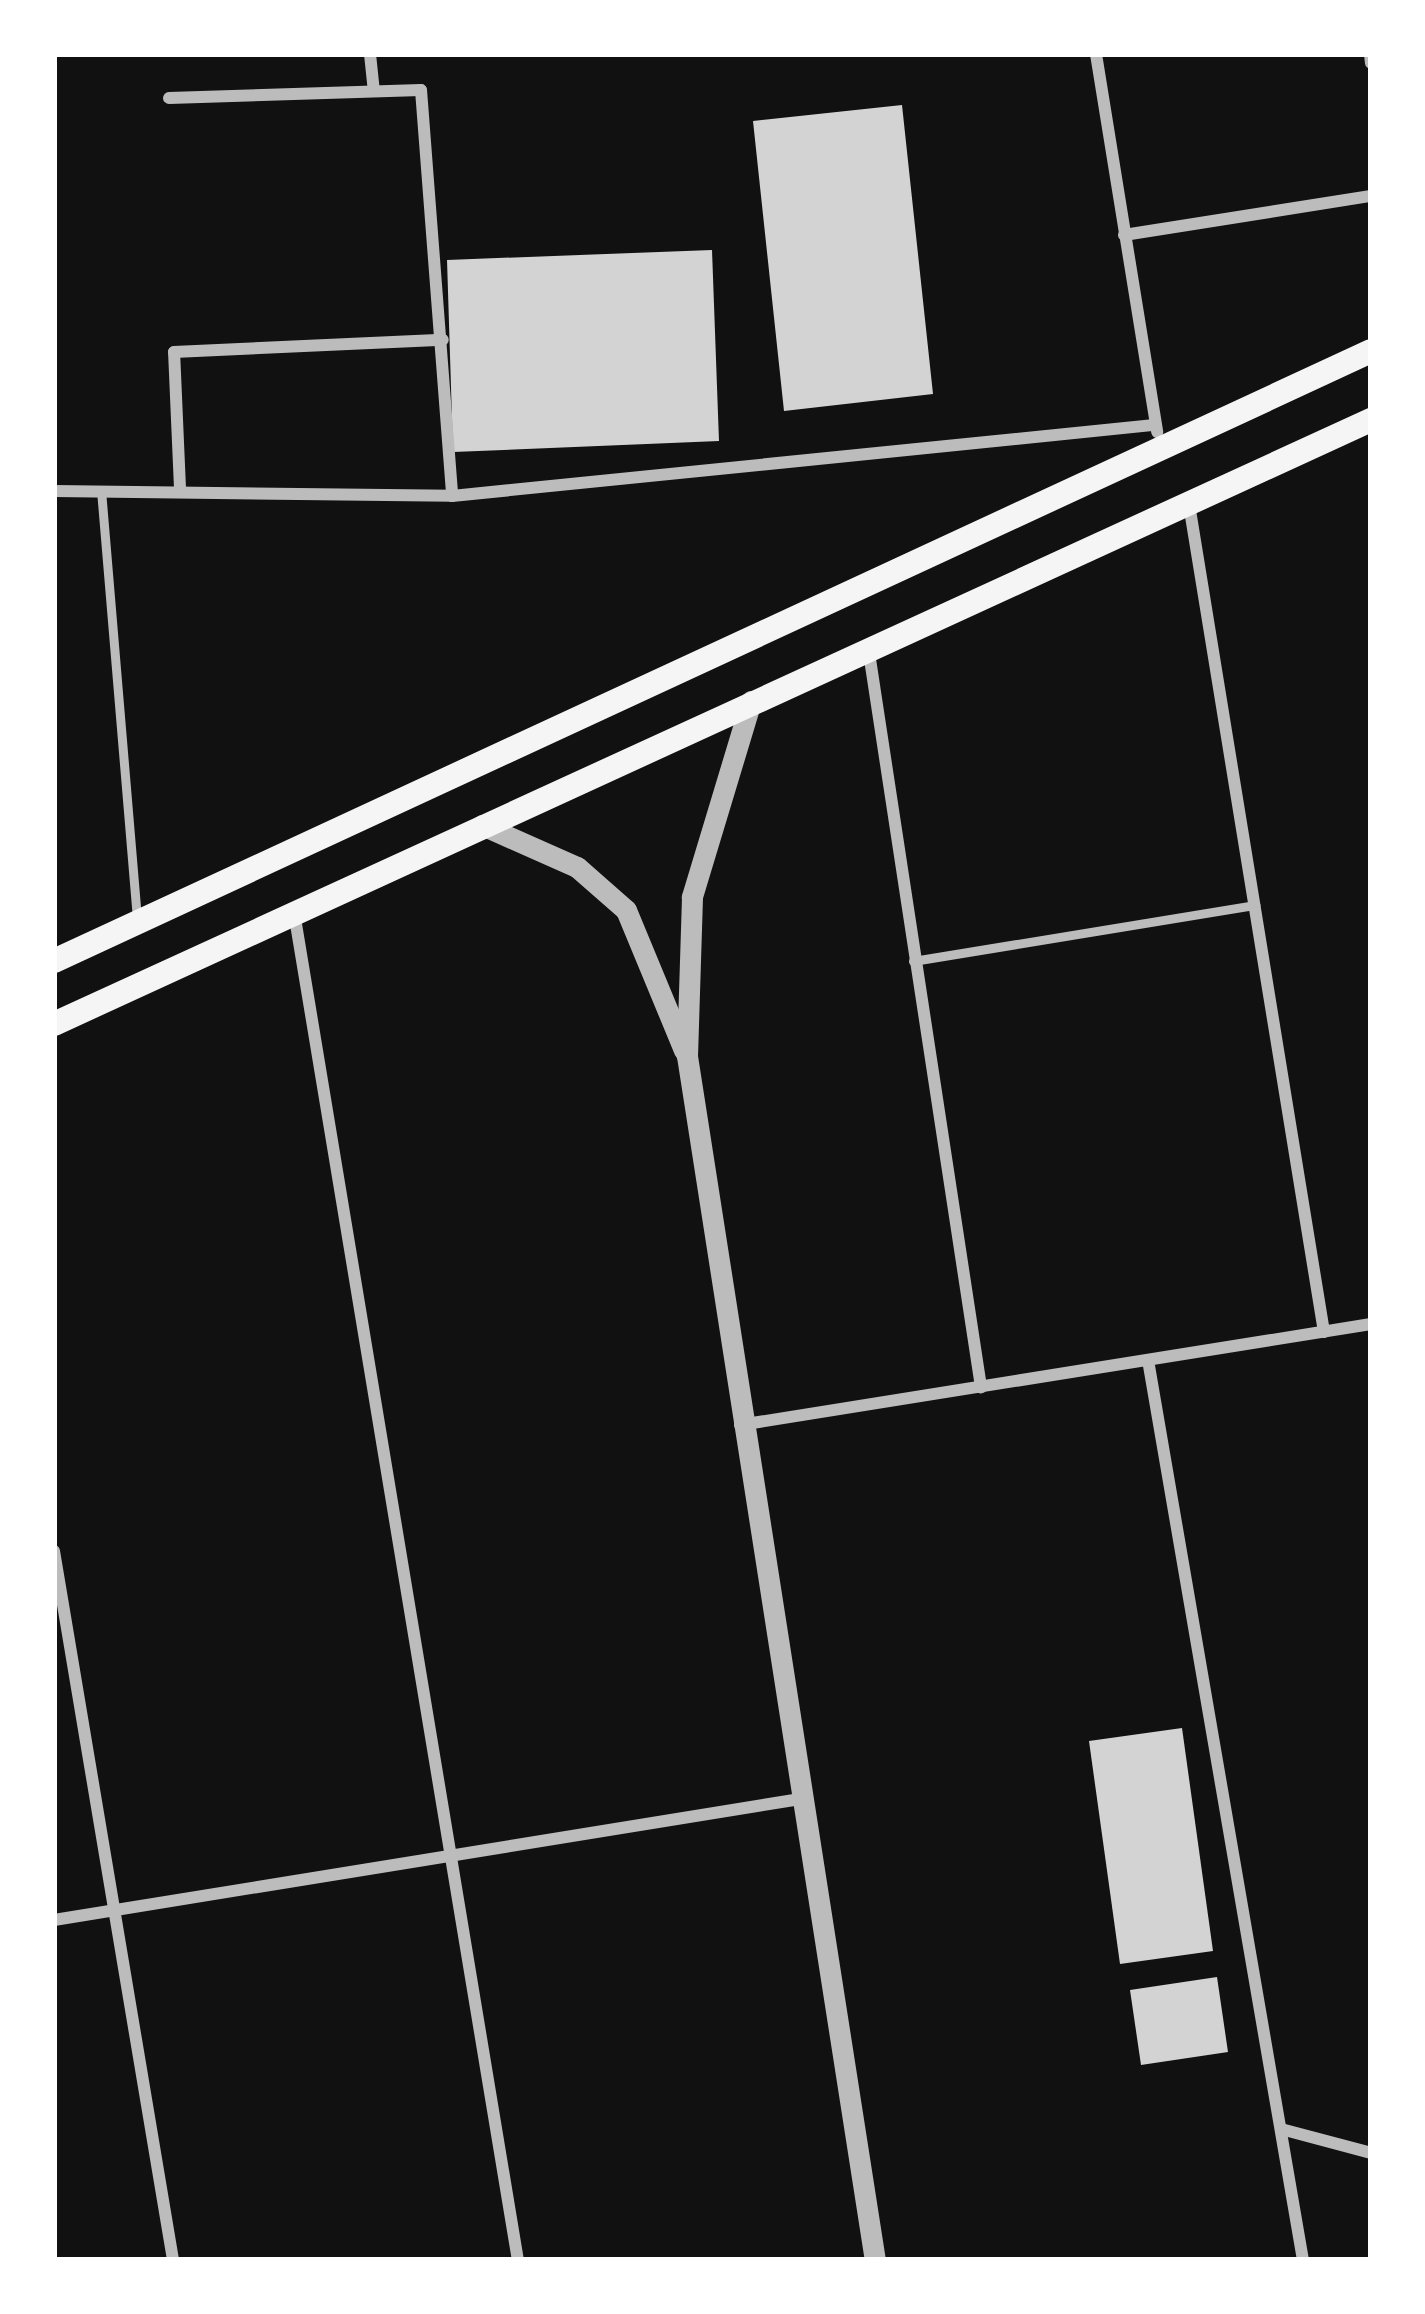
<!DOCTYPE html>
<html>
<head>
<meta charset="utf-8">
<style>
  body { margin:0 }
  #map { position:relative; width:1425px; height:2314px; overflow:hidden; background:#111; font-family:"Nunito Sans",sans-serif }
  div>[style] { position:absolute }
  .building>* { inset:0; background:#d3d3d3 }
  .service>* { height:9px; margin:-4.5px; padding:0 4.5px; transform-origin:4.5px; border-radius:4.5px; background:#bcbcbc }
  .minor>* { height:12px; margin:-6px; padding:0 6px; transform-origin:6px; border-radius:6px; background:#bcbcbc }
  .tertiary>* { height:21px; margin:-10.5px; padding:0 10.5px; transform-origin:10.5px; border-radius:10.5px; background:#bcbcbc }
  .secondary>* { height:24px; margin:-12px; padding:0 12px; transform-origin:12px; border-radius:12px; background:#f5f5f5 }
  span { translate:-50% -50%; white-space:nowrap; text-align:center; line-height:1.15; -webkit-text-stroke:10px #fff; paint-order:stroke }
  .frame { position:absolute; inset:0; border:57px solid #fff; pointer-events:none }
</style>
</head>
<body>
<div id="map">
  <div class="building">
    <i style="clip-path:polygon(902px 105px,933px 394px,784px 411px,753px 121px)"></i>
    <i style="clip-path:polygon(712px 250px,719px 441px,453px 452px,447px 260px)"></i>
    <i style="clip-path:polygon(1182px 1728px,1213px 1951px,1120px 1964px,1089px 1741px)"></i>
    <i style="clip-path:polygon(1217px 1977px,1228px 2052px,1141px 2065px,1130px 1990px)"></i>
  </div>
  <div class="service">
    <i style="left:101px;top:490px;width:433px;rotate:85.2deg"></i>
    <i style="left:913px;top:961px;width:347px;rotate:-9.3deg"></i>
  </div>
  <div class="minor">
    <i style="left:370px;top:54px;width:37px;rotate:84deg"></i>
    <i style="left:1096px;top:54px;width:383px;rotate:80.8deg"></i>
    <i style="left:1370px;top:54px;width:9px;rotate:84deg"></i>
    <i style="left:169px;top:98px;width:252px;rotate:-1.8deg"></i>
    <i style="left:421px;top:90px;width:407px;rotate:85.6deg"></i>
    <i style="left:1124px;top:235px;width:250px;rotate:-9deg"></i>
    <i style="left:180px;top:488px;width:136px;rotate:-92.5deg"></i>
    <i style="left:174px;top:352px;width:269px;rotate:-2.6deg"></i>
    <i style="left:54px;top:491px;width:398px;rotate:0.7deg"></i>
    <i style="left:452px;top:496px;width:706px;rotate:-5.78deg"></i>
    <i style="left:1189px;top:504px;width:839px;rotate:80.74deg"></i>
    <i style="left:868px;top:646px;width:750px;rotate:81.33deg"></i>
    <i style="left:294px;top:912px;width:1366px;rotate:80.57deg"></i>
    <i style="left:1148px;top:1360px;width:913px;rotate:80.23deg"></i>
    <i style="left:740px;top:1425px;width:639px;rotate:-9.09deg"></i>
    <i style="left:54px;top:1551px;width:719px;rotate:80.47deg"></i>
    <i style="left:54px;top:1920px;width:756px;rotate:-9.21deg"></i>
    <i style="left:1281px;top:2129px;width:93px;rotate:14.9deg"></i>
  </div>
  <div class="tertiary">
    <i style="left:751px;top:701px;width:205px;rotate:106.8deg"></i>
    <i style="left:692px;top:897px;width:159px;rotate:91.8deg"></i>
    <i style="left:687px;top:1056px;width:1219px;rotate:81.13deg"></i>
    <i style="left:482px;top:825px;width:104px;rotate:23.9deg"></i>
    <i style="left:577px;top:867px;width:65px;rotate:41.3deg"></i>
    <i style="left:626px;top:910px;width:152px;rotate:67.5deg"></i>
  </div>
  <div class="secondary">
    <i style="left:54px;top:961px;width:1451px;rotate:-24.85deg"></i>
    <i style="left:54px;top:1024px;width:1449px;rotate:-24.64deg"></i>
  </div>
  <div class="frame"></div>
</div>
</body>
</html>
